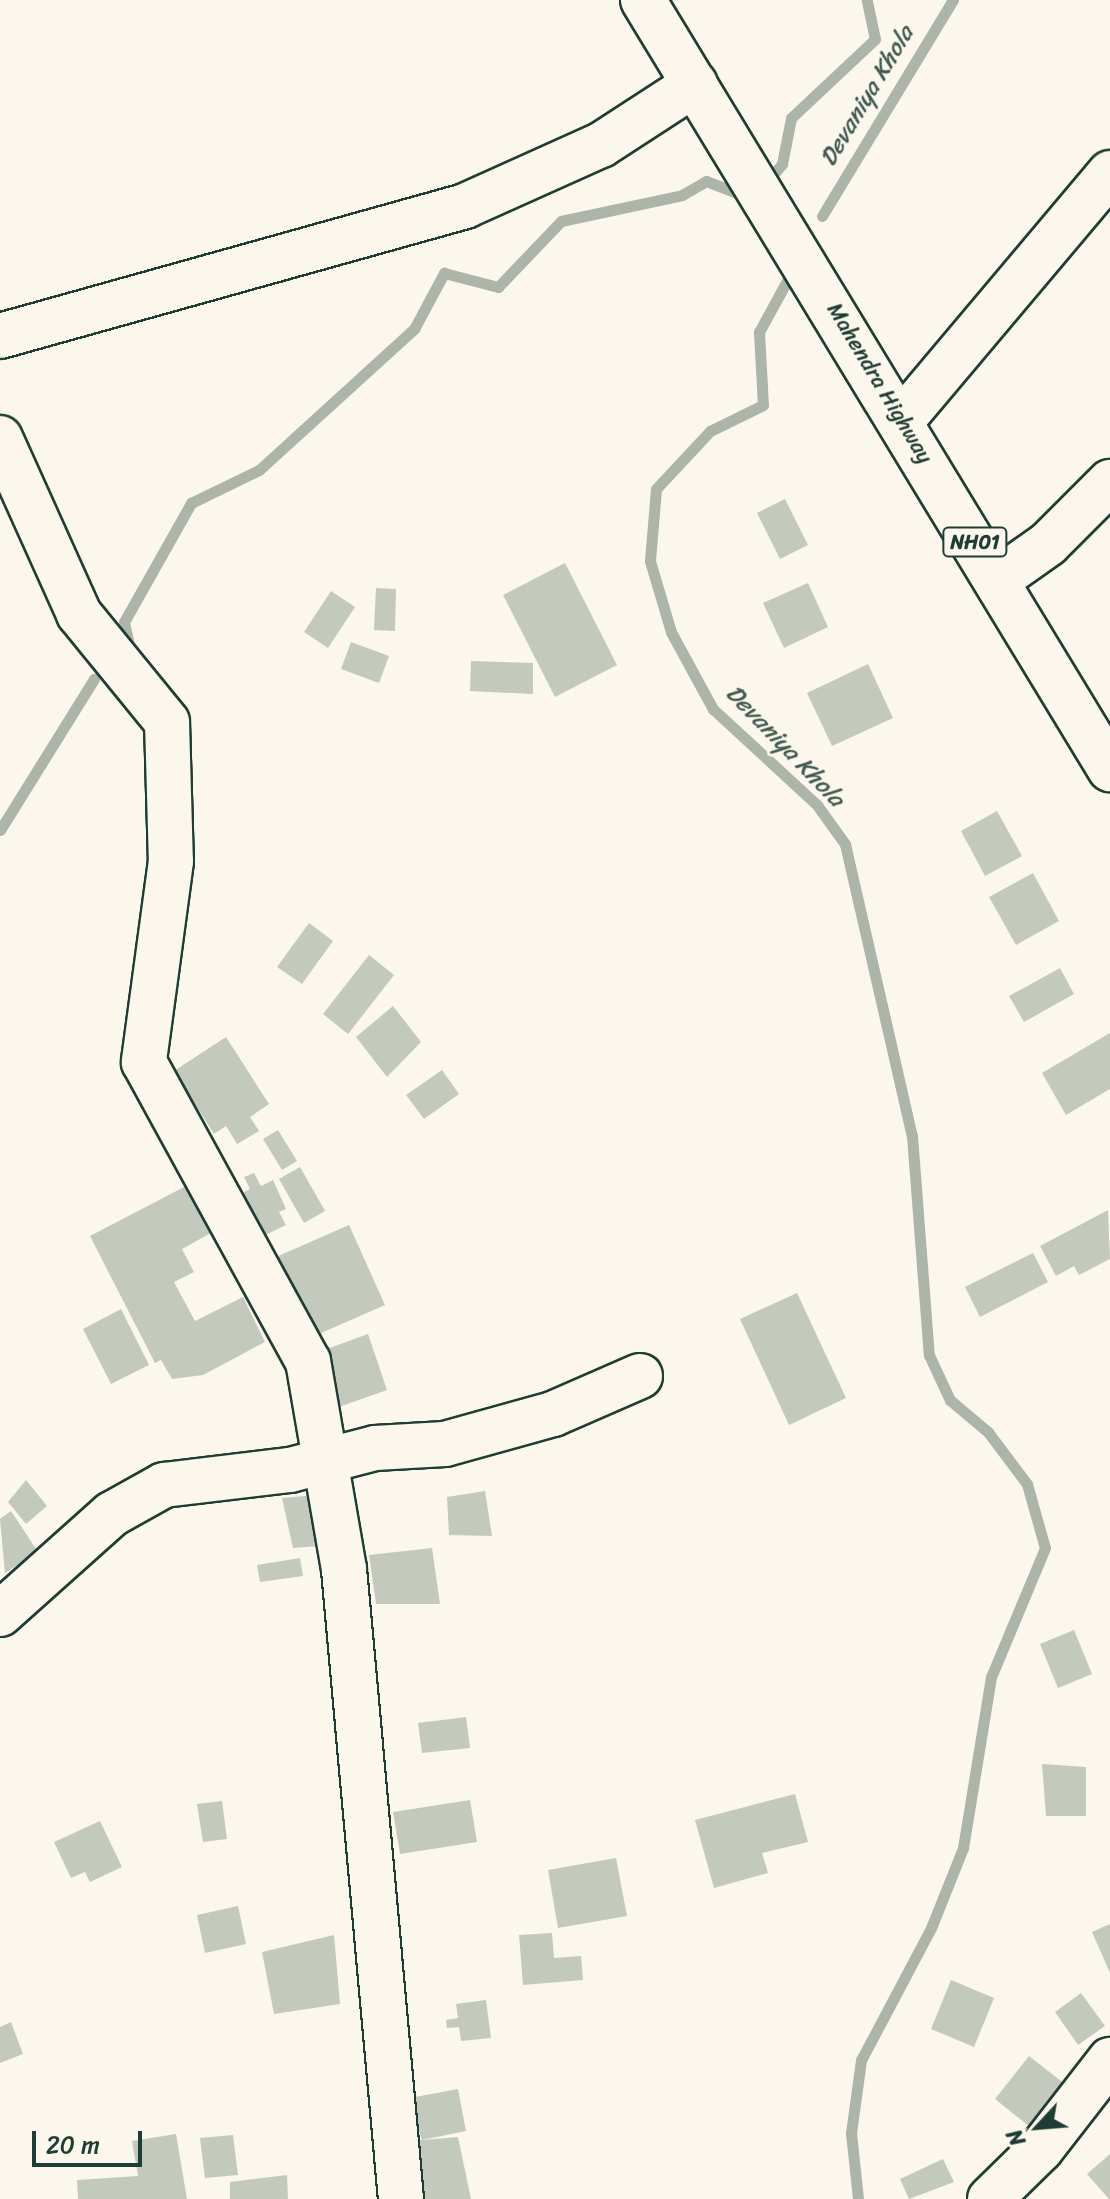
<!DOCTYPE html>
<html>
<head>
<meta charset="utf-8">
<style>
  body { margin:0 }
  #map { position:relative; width:1110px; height:2199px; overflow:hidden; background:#fbf7ec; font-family:Sriracha,sans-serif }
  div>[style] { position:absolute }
  .stream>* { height:11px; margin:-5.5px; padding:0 5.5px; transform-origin:5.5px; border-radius:5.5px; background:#adb4aa }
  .building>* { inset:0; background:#c4c9be }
  .roads { filter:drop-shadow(2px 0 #1f3d34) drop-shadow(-2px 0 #1f3d34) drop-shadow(0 2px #1f3d34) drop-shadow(0 -2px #1f3d34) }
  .minor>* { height:44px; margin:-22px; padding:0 22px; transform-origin:22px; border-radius:22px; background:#fbf7ec }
  .highway>* { height:44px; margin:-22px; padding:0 22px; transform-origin:22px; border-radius:22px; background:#fbf7ec }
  span { translate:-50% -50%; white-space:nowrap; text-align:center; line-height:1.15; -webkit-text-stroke:6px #fbf7ec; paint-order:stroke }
  .shield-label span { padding:2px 6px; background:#fbf7ec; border:2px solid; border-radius:6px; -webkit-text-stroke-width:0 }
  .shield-label { font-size:20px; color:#1f3d34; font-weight:700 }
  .street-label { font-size:22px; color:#1f3d34 }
  .water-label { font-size:24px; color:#425b52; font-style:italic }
  .north { position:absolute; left:998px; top:2087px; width:80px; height:80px; -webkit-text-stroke:6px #fbf7ec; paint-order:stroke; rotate:244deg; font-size:22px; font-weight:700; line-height:32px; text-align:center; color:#1f3d34 }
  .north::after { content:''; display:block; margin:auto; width:28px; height:36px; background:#1f3d34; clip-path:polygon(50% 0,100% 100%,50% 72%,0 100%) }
  .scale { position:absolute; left:32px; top:2131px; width:110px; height:36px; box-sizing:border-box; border:4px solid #1f3d34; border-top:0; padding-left:10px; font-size:24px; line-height:28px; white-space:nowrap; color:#1f3d34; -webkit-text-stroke:6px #fbf7ec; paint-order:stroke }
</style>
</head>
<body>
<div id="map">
  <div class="stream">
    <i style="left:766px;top:183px;width:25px;rotate:-50deg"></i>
    <i style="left:782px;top:164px;width:47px;rotate:-78.9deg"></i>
    <i style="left:791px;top:118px;width:115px;rotate:-43.2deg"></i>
    <i style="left:875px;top:39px;width:40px;rotate:-102deg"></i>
    <i style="left:822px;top:216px;width:253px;rotate:-58.8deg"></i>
    <i style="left:789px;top:277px;width:63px;rotate:118.6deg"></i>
    <i style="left:759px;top:332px;width:73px;rotate:86.9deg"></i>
    <i style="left:763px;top:405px;width:59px;rotate:153.9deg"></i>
    <i style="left:710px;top:431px;width:79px;rotate:133deg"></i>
    <i style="left:656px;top:489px;width:72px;rotate:94.8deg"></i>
    <i style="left:650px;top:561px;width:74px;rotate:73.5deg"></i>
    <i style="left:671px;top:632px;width:88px;rotate:61.4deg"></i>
    <i style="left:713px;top:709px;width:142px;rotate:42.7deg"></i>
    <i style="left:817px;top:805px;width:48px;rotate:54.3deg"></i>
    <i style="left:845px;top:844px;width:300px;rotate:77.1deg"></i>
    <i style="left:912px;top:1136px;width:220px;rotate:85.6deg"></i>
    <i style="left:929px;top:1355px;width:50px;rotate:65deg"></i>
    <i style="left:950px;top:1400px;width:50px;rotate:40.1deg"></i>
    <i style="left:988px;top:1432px;width:65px;rotate:53.1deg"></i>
    <i style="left:1027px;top:1484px;width:66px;rotate:74.3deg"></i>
    <i style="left:1045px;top:1548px;width:140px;rotate:112.7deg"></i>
    <i style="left:991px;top:1677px;width:173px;rotate:99.3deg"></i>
    <i style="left:963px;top:1848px;width:86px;rotate:111.8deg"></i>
    <i style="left:931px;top:1928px;width:149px;rotate:117.9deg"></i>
    <i style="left:861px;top:2060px;width:74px;rotate:97.8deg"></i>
    <i style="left:851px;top:2133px;width:66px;rotate:83.9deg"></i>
    <i style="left:128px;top:640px;width:18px;rotate:-103deg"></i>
    <i style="left:124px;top:622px;width:137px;rotate:-60.6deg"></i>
    <i style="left:191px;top:503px;width:76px;rotate:-25.9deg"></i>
    <i style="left:259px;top:470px;width:210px;rotate:-42.3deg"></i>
    <i style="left:414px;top:329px;width:64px;rotate:-61.8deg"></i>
    <i style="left:444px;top:273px;width:56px;rotate:14.5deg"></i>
    <i style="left:498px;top:287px;width:91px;rotate:-46.3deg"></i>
    <i style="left:561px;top:221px;width:124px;rotate:-12.1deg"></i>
    <i style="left:682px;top:195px;width:28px;rotate:-30deg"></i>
    <i style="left:706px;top:181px;width:45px;rotate:20.9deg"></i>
    <i style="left:0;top:830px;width:178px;rotate:-58.1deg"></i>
  </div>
  <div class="building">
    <i style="clip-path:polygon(785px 499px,808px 545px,780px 559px,757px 513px)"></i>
    <i style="clip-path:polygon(565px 563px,617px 665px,555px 697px,503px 595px)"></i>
    <i style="clip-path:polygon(808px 583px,828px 627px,784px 648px,763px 603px)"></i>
    <i style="clip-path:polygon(376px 588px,396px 589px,395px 631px,374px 630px)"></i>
    <i style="clip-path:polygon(331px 591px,355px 607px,328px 648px,304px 632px)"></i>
    <i style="clip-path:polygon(351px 642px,389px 656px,379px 683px,341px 669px)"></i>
    <i style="clip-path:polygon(471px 661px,533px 663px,533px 694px,470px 691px)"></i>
    <i style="clip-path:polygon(868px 664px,893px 718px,832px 746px,807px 693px)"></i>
    <i style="clip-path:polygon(997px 811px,1022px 856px,985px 876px,961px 831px)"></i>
    <i style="clip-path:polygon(1033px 873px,1059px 921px,1016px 945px,989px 897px)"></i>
    <i style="clip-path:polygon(309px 923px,333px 941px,302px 984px,277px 967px)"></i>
    <i style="clip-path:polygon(369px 955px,394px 975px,348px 1034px,323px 1014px)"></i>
    <i style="clip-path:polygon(1060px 968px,1074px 994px,1024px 1022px,1009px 996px)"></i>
    <i style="clip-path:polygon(393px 1006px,421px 1042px,387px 1077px,356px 1037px)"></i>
    <i style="clip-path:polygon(1110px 1033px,1110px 1089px,1066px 1115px,1042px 1073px)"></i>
    <i style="clip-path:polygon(226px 1037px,269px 1104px,250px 1117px,259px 1131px,237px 1144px,226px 1126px,214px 1134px,174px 1071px)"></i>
    <i style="clip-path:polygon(442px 1070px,459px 1094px,424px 1119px,406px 1095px)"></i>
    <i style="clip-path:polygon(278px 1130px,297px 1161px,282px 1170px,263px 1139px)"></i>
    <i style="clip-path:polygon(300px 1167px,325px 1211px,304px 1223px,279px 1179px)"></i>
    <i style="clip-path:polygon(254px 1173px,261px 1186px,273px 1180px,286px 1209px,279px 1212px,286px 1225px,263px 1236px,238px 1195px,250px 1189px,244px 1177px)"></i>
    <i style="clip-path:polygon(186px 1186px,211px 1233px,182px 1249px,194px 1272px,174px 1282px,195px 1321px,243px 1297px,265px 1342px,203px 1375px,172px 1379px,161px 1360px,155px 1363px,90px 1236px)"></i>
    <i style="clip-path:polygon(1108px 1210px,1110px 1259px,1079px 1275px,1074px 1266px,1056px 1276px,1040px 1246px)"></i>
    <i style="clip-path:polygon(349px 1225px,385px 1305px,312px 1337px,276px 1257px)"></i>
    <i style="clip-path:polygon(1033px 1253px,1048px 1282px,980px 1317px,965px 1287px)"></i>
    <i style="clip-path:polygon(797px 1293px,846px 1398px,789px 1425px,740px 1319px)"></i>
    <i style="clip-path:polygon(121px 1309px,149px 1365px,111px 1384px,83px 1329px)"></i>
    <i style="clip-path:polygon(368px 1334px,387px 1390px,333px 1409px,313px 1354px)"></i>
    <i style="clip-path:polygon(26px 1480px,47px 1506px,26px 1524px,8px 1502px)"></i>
    <i style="clip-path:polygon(485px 1491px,492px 1536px,449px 1535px,447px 1497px)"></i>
    <i style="clip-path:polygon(329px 1494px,333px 1545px,293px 1548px,282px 1498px)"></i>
    <i style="clip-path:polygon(11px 1511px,38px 1552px,5px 1573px,0 1519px)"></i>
    <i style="clip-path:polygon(432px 1548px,440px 1604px,376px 1604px,369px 1555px)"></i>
    <i style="clip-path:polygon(300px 1558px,303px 1576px,260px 1582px,257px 1565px)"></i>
    <i style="clip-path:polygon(1074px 1630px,1092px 1674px,1058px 1688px,1040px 1644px)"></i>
    <i style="clip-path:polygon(466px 1717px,470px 1748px,422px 1753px,418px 1723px)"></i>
    <i style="clip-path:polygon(1042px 1764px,1086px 1767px,1086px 1816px,1046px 1816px)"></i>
    <i style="clip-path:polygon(795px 1794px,808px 1842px,762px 1853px,768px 1873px,714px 1888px,695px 1820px)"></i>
    <i style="clip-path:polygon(470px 1800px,477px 1842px,400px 1854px,393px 1812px)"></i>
    <i style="clip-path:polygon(222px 1801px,227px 1839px,203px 1842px,197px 1804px)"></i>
    <i style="clip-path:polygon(100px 1821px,122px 1867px,90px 1882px,85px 1872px,71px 1878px,54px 1842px)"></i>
    <i style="clip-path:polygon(616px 1858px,627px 1916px,558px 1928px,548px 1870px)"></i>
    <i style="clip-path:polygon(238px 1906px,246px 1944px,205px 1953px,197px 1915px)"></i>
    <i style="clip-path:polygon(1110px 1924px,1110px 1973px,1092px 1932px)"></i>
    <i style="clip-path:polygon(552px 1933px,554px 1958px,581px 1956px,583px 1980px,523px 1985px,519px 1935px)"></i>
    <i style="clip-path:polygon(334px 1935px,340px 2004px,274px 2014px,262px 1952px)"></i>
    <i style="clip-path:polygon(951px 1980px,994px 1998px,974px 2047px,931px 2029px)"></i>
    <i style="clip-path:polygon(1081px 1993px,1105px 2026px,1078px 2045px,1055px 2012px)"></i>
    <i style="clip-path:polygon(486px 2000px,491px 2038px,461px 2041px,459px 2027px,447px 2028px,446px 2020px,458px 2018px,456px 2004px)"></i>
    <i style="clip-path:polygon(11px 2022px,23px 2054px,0 2063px,0 2027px)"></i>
    <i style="clip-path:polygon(1029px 2056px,1070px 2088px,1035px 2131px,995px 2099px)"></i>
    <i style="clip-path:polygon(458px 2089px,466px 2131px,422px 2140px,458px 2137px,471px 2199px,424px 2199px,413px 2139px,422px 2140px,419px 2131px,408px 2133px,403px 2113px,417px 2110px,415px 2097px)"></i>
    <i style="clip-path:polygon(176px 2134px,187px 2199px,78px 2199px,77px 2180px,138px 2176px,132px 2141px)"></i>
    <i style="clip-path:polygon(233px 2135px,238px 2175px,205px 2178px,200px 2138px)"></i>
    <i style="clip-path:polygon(1110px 2154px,1110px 2199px,1109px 2199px,1087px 2174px)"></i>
    <i style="clip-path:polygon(943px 2159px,954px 2182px,909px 2199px,900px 2179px)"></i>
    <i style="clip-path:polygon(287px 2175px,288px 2199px,230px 2199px,230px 2182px)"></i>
  </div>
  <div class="roads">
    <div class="minor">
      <i style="left:0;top:336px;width:483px;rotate:-15.6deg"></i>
      <i style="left:465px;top:206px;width:149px;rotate:-24.2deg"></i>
      <i style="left:601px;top:145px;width:112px;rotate:-33deg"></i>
      <i style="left:902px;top:420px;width:323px;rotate:-49.9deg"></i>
      <i style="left:0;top:438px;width:193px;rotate:65.8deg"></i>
      <i style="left:79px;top:614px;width:139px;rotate:50.8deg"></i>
      <i style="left:167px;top:722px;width:139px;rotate:88.4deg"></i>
      <i style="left:171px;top:861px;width:203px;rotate:97.7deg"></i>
      <i style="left:144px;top:1062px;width:341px;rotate:61.3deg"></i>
      <i style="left:308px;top:1361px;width:211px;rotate:80.2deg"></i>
      <i style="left:344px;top:1569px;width:633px;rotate:84.83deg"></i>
      <i style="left:997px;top:580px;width:62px;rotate:-35.2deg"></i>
      <i style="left:1048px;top:544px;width:88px;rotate:-45deg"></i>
      <i style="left:0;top:1614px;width:150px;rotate:-41.8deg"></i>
      <i style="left:112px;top:1514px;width:60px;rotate:-29.1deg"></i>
      <i style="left:164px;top:1485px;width:127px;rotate:-6.8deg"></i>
      <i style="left:290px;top:1470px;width:88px;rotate:-14.5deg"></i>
      <i style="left:375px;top:1448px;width:70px;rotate:-3.3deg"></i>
      <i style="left:445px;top:1444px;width:112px;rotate:-15.5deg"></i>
      <i style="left:553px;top:1414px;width:95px;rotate:-23.6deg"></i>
      <i style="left:990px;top:2199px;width:71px;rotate:-44.4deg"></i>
      <i style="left:1041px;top:2149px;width:113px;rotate:-52.2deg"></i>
    </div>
    <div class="highway">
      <i style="left:643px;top:0;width:900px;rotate:58.73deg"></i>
    </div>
  </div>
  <div class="shield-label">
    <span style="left:975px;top:542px">NH01</span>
  </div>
  <div class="street-label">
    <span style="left:880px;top:383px;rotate:59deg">Mahendra Highway</span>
  </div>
  <div class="water-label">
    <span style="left:867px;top:96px;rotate:-59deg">Devaniya Khola</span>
    <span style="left:785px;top:746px;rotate:46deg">Devaniya Khola</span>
  </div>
  <div class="north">N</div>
  <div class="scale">20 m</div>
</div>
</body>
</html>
